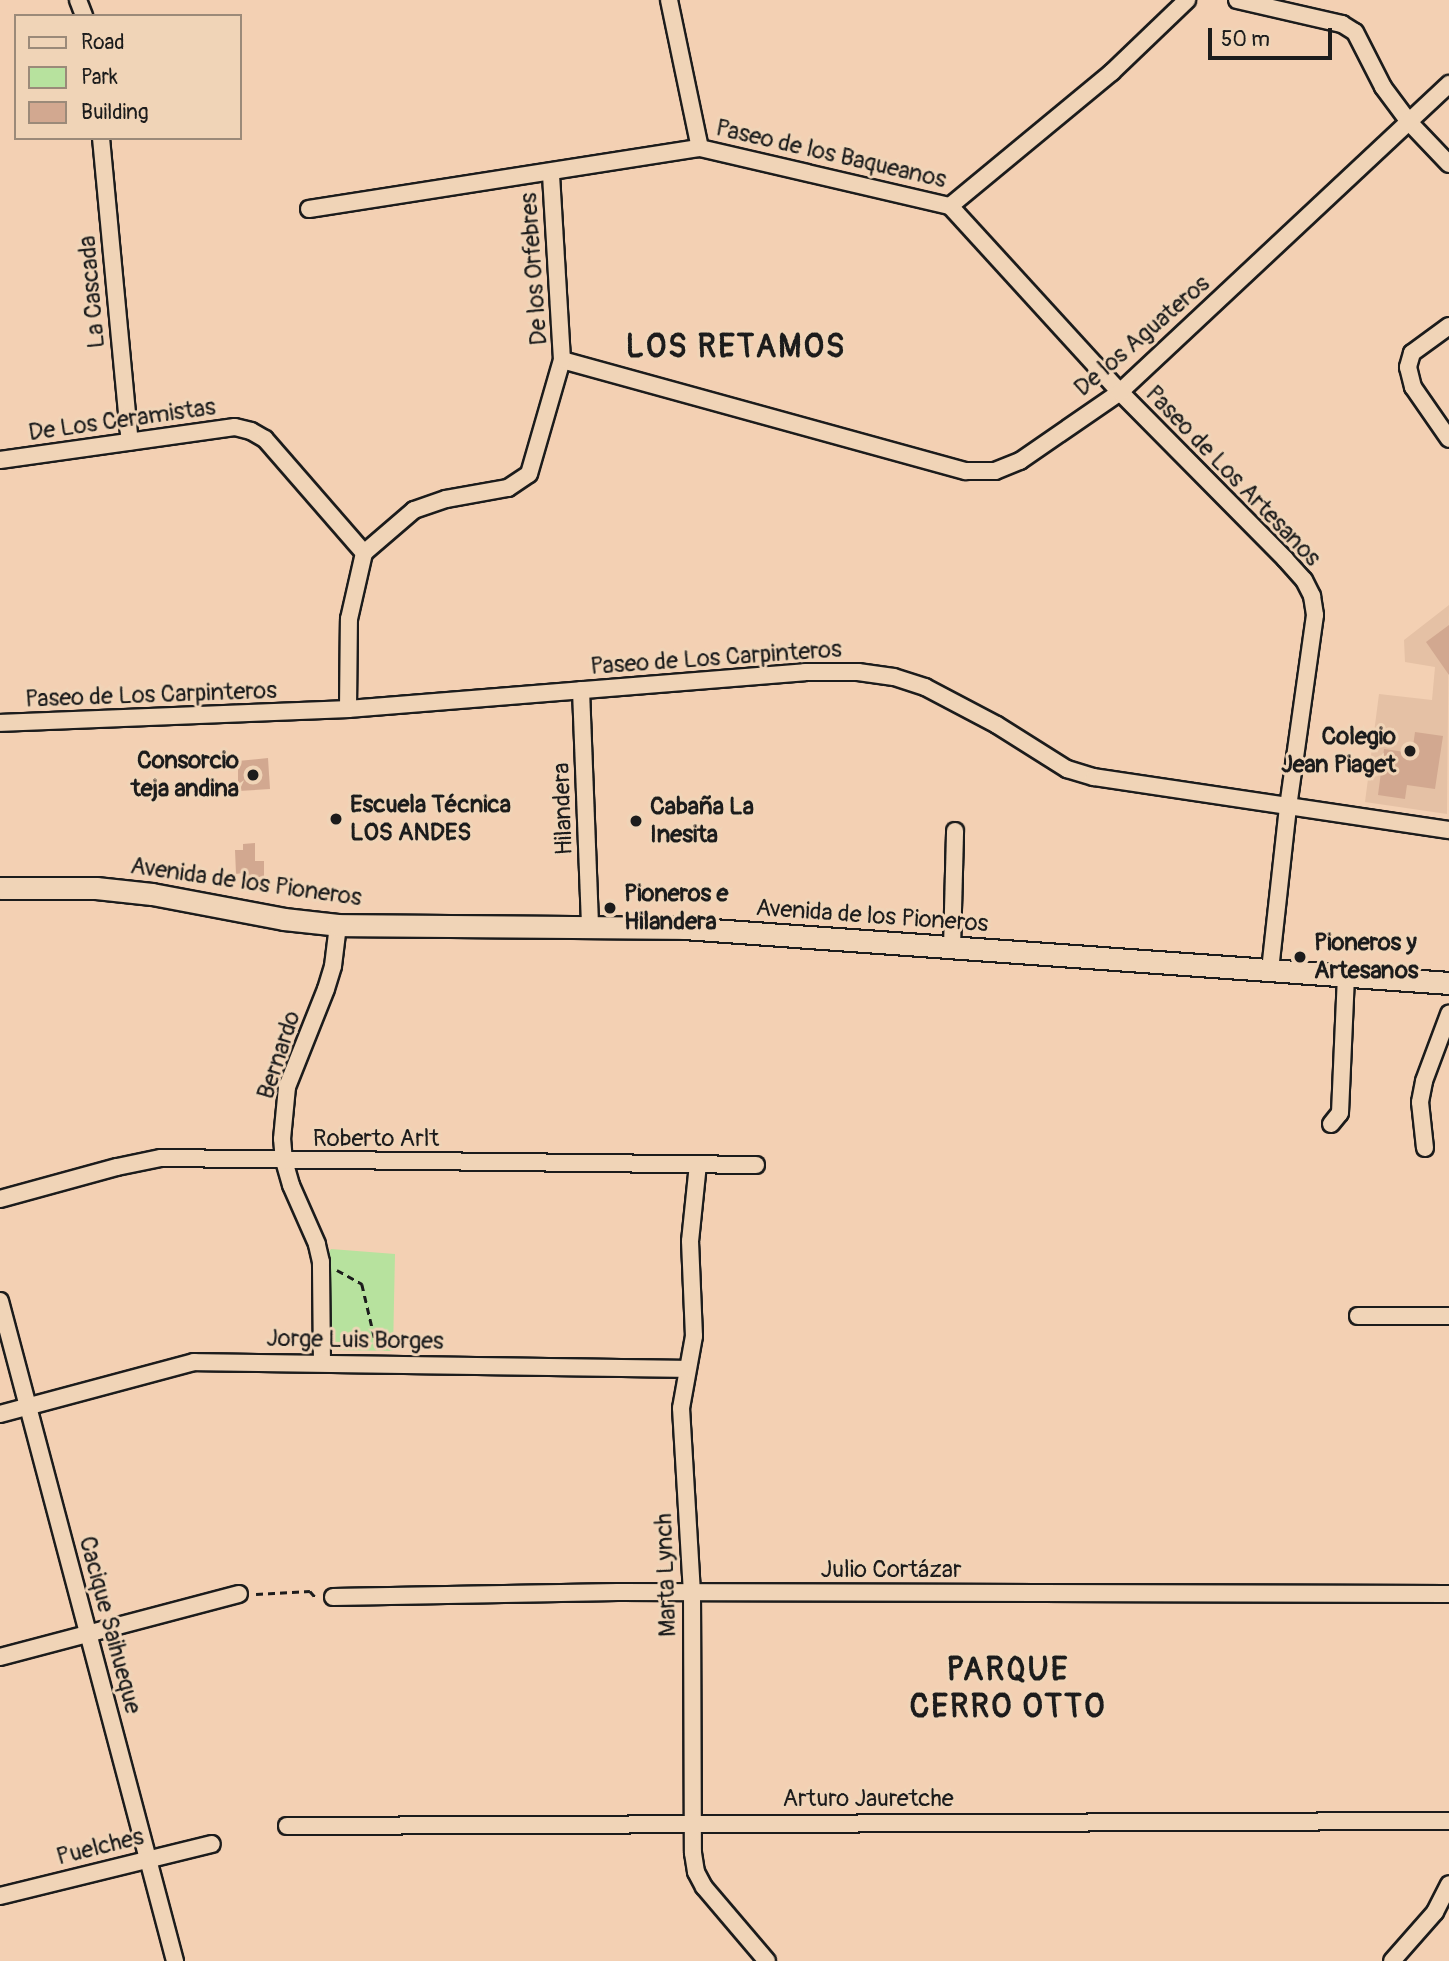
<!DOCTYPE html>
<html>
<head>
<meta charset="utf-8">
<style>
  body { margin:0 }
  #map { position:relative; width:1449px; height:1961px; overflow:hidden; background:#f3d0b3; font-family:Pangolin,sans-serif }
  div>[style] { position:absolute }
  .built>* { inset:0; background:#e5c1a5 }
  .green>* { inset:0; background:#b7e29e }
  .building>* { inset:0; background:#d2a890 }
  .path>* { height:2.5px; margin-top:-1.25px; transform-origin:0; background:repeating-linear-gradient(90deg,#1c1c1c 0 7px,transparent 0 12px) }
  .roads { filter:drop-shadow(2px 0 #1c1c1c) drop-shadow(-2px 0 #1c1c1c) drop-shadow(0 2px #1c1c1c) drop-shadow(0 -2px #1c1c1c) }
  .minor>* { height:16px; margin:-8px; padding:0 8px; transform-origin:8px; border-radius:8px; background:#f0d4b7 }
  .major>* { height:21px; margin:-10.5px; padding:0 10.5px; transform-origin:10.5px; border-radius:10.5px; background:#f0d4b7 }
  .dots>* { width:19px; height:19px; translate:-50% -50%; box-sizing:border-box; border:4px solid #f0d4b7; border-radius:50% }
  span { translate:-50% -50%; white-space:nowrap; text-align:center; line-height:1.15; -webkit-text-stroke:6px #f0d4b7; paint-order:stroke }
  .street-label { font-size:24px; color:#1c1c1c }
  .poi-label { font-size:24px; color:#1c1c1c; font-weight:700 }
  .right { translate:-100% -50%; text-align:right }
  .left { translate:0 -50%; text-align:left }
  .district-label { font-size:32px; color:#1c1c1c; font-weight:700; letter-spacing:2px }
  .legend { position:absolute; left:14px; top:14px; width:228px; height:126px; box-sizing:border-box; background:#f0d4b7; border:2px solid #9b8a79; margin:0; padding:9px 12px; list-style:none; font-size:21px; color:#1c1c1c }
  .legend li { display:flex; align-items:center; gap:14px; height:35px }
  .legend b { width:35px; border:2px solid #9b8a79 }
  .scale { position:absolute; left:1208px; top:28px; width:124px; height:32px; box-sizing:border-box; border:4px solid #1c1c1c; border-top:0; padding-left:9px; font-size:21px; line-height:24px; white-space:nowrap; color:#1c1c1c; -webkit-text-stroke:5px #f0d4b7; paint-order:stroke }
</style>
</head>
<body>
<div id="map">
  <div class="built">
    <i style="clip-path:polygon(1449px 605px,1447px 814px,1365px 802px,1379px 694px,1432px 700px,1435px 667px,1405px 662px,1404px 640px)"></i>
  </div>
  <div class="green">
    <i style="clip-path:polygon(331px 1249px,395px 1254px,393px 1351px,334px 1350px,321px 1262px)"></i>
  </div>
  <div class="building">
    <i style="clip-path:polygon(1449px 625px,1449px 675px,1426px 642px)"></i>
    <i style="clip-path:polygon(1415px 732px,1443px 736px,1435px 789px,1407px 785px,1405px 799px,1378px 795px,1384px 749px,1412px 753px)"></i>
    <i style="clip-path:polygon(268px 758px,270px 789px,238px 791px,238px 761px)"></i>
    <i style="clip-path:polygon(255px 843px,255px 861px,264px 861px,264px 876px,255px 878px,255px 882px,243px 882px,243px 873px,236px 874px,235px 850px,243px 850px,243px 844px)"></i>
  </div>
  <div class="path">
    <i style="left:337px;top:1270px;width:29px;rotate:29deg"></i>
    <i style="left:362px;top:1284px;width:66px;rotate:76.8deg"></i>
    <i style="left:256px;top:1594px;width:54px;rotate:-3.2deg"></i>
    <i style="left:310px;top:1591px;width:11px;rotate:49deg"></i>
  </div>
  <div class="roads">
    <div class="minor">
      <i style="left:78px;top:0;width:17px;rotate:69deg"></i>
      <i style="left:669px;top:0;width:151px;rotate:78.2deg"></i>
      <i style="left:1237px;top:0;width:108px;rotate:12.9deg"></i>
      <i style="left:1342px;top:24px;width:15px;rotate:32deg"></i>
      <i style="left:1355px;top:32px;width:62px;rotate:63deg"></i>
      <i style="left:1383px;top:87px;width:44px;rotate:53.4deg"></i>
      <i style="left:1409px;top:122px;width:58px;rotate:46.4deg"></i>
      <i style="left:101px;top:138px;width:305px;rotate:84.6deg"></i>
      <i style="left:950px;top:206px;width:252px;rotate:47.6deg"></i>
      <i style="left:1120px;top:392px;width:235px;rotate:45.3deg"></i>
      <i style="left:1285px;top:559px;width:28px;rotate:48deg"></i>
      <i style="left:1304px;top:580px;width:18px;rotate:63deg"></i>
      <i style="left:1312px;top:596px;width:19px;rotate:81deg"></i>
      <i style="left:1315px;top:615px;width:194px;rotate:98deg"></i>
      <i style="left:1288px;top:807px;width:163px;rotate:96.3deg"></i>
      <i style="left:309px;top:209px;width:396px;rotate:-8.9deg"></i>
      <i style="left:700px;top:148px;width:257px;rotate:13.1deg"></i>
      <i style="left:950px;top:206px;width:210px;rotate:-39.6deg"></i>
      <i style="left:1112px;top:72px;width:104px;rotate:-43.8deg"></i>
      <i style="left:1449px;top:326px;width:46px;rotate:143.9deg"></i>
      <i style="left:1412px;top:353px;width:15px;rotate:106deg"></i>
      <i style="left:1408px;top:367px;width:21px;rotate:76deg"></i>
      <i style="left:1413px;top:387px;width:63px;rotate:55.3deg"></i>
      <i style="left:562px;top:360px;width:419px;rotate:15.4deg"></i>
      <i style="left:966px;top:471px;width:29px"></i>
      <i style="left:995px;top:471px;width:27px;rotate:-22deg"></i>
      <i style="left:1020px;top:461px;width:121px;rotate:-34.6deg"></i>
      <i style="left:1120px;top:392px;width:451px;rotate:-43.1deg"></i>
      <i style="left:0;top:460px;width:237px;rotate:-8deg"></i>
      <i style="left:235px;top:427px;width:16px;rotate:14deg"></i>
      <i style="left:251px;top:431px;width:16px;rotate:30deg"></i>
      <i style="left:265px;top:439px;width:151px;rotate:49deg"></i>
      <i style="left:581px;top:690px;width:236px;rotate:87.8deg"></i>
      <i style="left:348px;top:709px;width:90px;rotate:-89.4deg"></i>
      <i style="left:349px;top:619px;width:68px;rotate:-77.2deg"></i>
      <i style="left:364px;top:553px;width:66px;rotate:-40.7deg"></i>
      <i style="left:414px;top:510px;width:34px;rotate:-19deg"></i>
      <i style="left:446px;top:499px;width:63px;rotate:-10.1deg"></i>
      <i style="left:508px;top:488px;width:25px;rotate:-34deg"></i>
      <i style="left:529px;top:474px;width:119px;rotate:-73.9deg"></i>
      <i style="left:562px;top:360px;width:187px;rotate:-93.4deg"></i>
      <i style="left:0;top:723px;width:348px;rotate:-2.3deg"></i>
      <i style="left:348px;top:709px;width:458px;rotate:-4.6deg"></i>
      <i style="left:805px;top:672px;width:53px"></i>
      <i style="left:858px;top:672px;width:36px;rotate:8deg"></i>
      <i style="left:894px;top:677px;width:33px;rotate:18deg"></i>
      <i style="left:925px;top:687px;width:81px;rotate:27.8deg"></i>
      <i style="left:997px;top:725px;width:83px;rotate:32.2deg"></i>
      <i style="left:1067px;top:769px;width:28px;rotate:17deg"></i>
      <i style="left:1094px;top:777px;width:359px;rotate:8.5deg"></i>
      <i style="left:952px;top:948px;width:117px;rotate:-88.5deg"></i>
      <i style="left:1331px;top:1124px;width:14px;rotate:-51deg"></i>
      <i style="left:1340px;top:1113px;width:138px;rotate:-87.5deg"></i>
      <i style="left:1425px;top:1148px;width:46px;rotate:-96.2deg"></i>
      <i style="left:1420px;top:1102px;width:21px;rotate:-79deg"></i>
      <i style="left:1424px;top:1081px;width:72px;rotate:-69.5deg"></i>
      <i style="left:698px;top:1164px;width:77px;rotate:95.9deg"></i>
      <i style="left:690px;top:1241px;width:95px;rotate:87.6deg"></i>
      <i style="left:694px;top:1336px;width:73px;rotate:100.2deg"></i>
      <i style="left:681px;top:1408px;width:184px;rotate:86.6deg"></i>
      <i style="left:692px;top:1592px;width:261px;rotate:89.8deg"></i>
      <i style="left:693px;top:1853px;width:19px;rotate:81deg"></i>
      <i style="left:696px;top:1872px;width:17px;rotate:62deg"></i>
      <i style="left:704px;top:1887px;width:97px;rotate:49.6deg"></i>
      <i style="left:0;top:1199px;width:121px;rotate:-15.3deg"></i>
      <i style="left:117px;top:1167px;width:45px;rotate:-11.6deg"></i>
      <i style="left:161px;top:1158px;width:595px;rotate:0.67deg"></i>
      <i style="left:0;top:1301px;width:683px;rotate:75.15deg"></i>
      <i style="left:1358px;top:1316px;width:91px"></i>
      <i style="left:322px;top:1363px;width:101px;rotate:-90.6deg"></i>
      <i style="left:321px;top:1262px;width:18px;rotate:-103deg"></i>
      <i style="left:317px;top:1244px;width:64px;rotate:-113.8deg"></i>
      <i style="left:291px;top:1185px;width:25px;rotate:-106deg"></i>
      <i style="left:284px;top:1161px;width:22px;rotate:-95deg"></i>
      <i style="left:282px;top:1139px;width:52px;rotate:-84.5deg"></i>
      <i style="left:287px;top:1087px;width:105px;rotate:-68.3deg"></i>
      <i style="left:326px;top:989px;width:24px;rotate:-73deg"></i>
      <i style="left:333px;top:966px;width:41px;rotate:-83deg"></i>
      <i style="left:0;top:1414px;width:201px;rotate:-15deg"></i>
      <i style="left:194px;top:1362px;width:492px;rotate:0.8deg"></i>
      <i style="left:333px;top:1597px;width:285px;rotate:-1deg"></i>
      <i style="left:618px;top:1592px;width:831px;rotate:0.14deg"></i>
      <i style="left:0;top:1657px;width:247px;rotate:-14.8deg"></i>
      <i style="left:287px;top:1826px;width:1162px;rotate:-0.25deg"></i>
      <i style="left:0;top:1896px;width:218px;rotate:-13.8deg"></i>
      <i style="left:1392px;top:1961px;width:65px;rotate:-48.7deg"></i>
      <i style="left:1435px;top:1912px;width:31px;rotate:-63deg"></i>
    </div>
    <div class="major">
      <i style="left:0;top:888px;width:96px"></i>
      <i style="left:96px;top:888px;width:56px;rotate:6.1deg"></i>
      <i style="left:152px;top:894px;width:134px;rotate:10.7deg"></i>
      <i style="left:284px;top:919px;width:54px;rotate:6.3deg"></i>
      <i style="left:338px;top:925px;width:346px;rotate:0.5deg"></i>
      <i style="left:684px;top:928px;width:767px;rotate:4.11deg"></i>
    </div>
  </div>
  <div class="dots">
    <i style="left:1410px;top:751px;background:#1c1c1c"></i>
    <i style="left:253px;top:775px;background:#1c1c1c"></i>
    <i style="left:336px;top:819px;background:#1c1c1c"></i>
    <i style="left:636px;top:821px;background:#1c1c1c"></i>
    <i style="left:610px;top:908px;background:#1c1c1c"></i>
    <i style="left:1300px;top:957px;background:#1c1c1c"></i>
  </div>
  <div class="street-label">
    <span style="left:831px;top:154px;rotate:13deg">Paseo de los Baqueanos</span>
    <span style="left:534px;top:269px;rotate:-94deg">De los Orfebres</span>
    <span style="left:92px;top:292px;rotate:-95deg">La Cascada</span>
    <span style="left:1142px;top:336px;rotate:-41deg">De los Aguateros</span>
    <span style="left:122px;top:420px;rotate:-8deg">De Los Ceramistas</span>
    <span style="left:1233px;top:476px;rotate:46deg">Paseo de Los Artesanos</span>
    <span style="left:716px;top:658px;rotate:-4deg">Paseo de Los Carpinteros</span>
    <span style="left:151px;top:695px;rotate:-2deg">Paseo de Los Carpinteros</span>
    <span style="left:563px;top:809px;rotate:-92deg">Hilandera</span>
    <span style="left:246px;top:882px;rotate:8deg">Avenida de los Pioneros</span>
    <span style="left:872px;top:916px;rotate:4deg">Avenida de los Pioneros</span>
    <span style="left:279px;top:1055px;rotate:-72deg">Bernardo</span>
    <span style="left:376px;top:1139px">Roberto Arlt</span>
    <span style="left:355px;top:1340px;rotate:1deg">Jorge Luis Borges</span>
    <span style="left:891px;top:1570px">Julio Cortázar</span>
    <span style="left:666px;top:1575px;rotate:-92deg">Marta Lynch</span>
    <span style="left:110px;top:1625px;rotate:75deg">Cacique Saihueque</span>
    <span style="left:868px;top:1799px">Arturo Jauretche</span>
    <span style="left:100px;top:1847px;rotate:-14deg">Puelches</span>
  </div>
  <div class="poi-label">
    <span class="right" style="left:1396px;top:751px">Colegio<br>Jean Piaget</span>
    <span class="right" style="left:239px;top:775px">Consorcio<br>teja andina</span>
    <span class="left" style="left:350px;top:819px">Escuela Técnica<br>LOS ANDES</span>
    <span class="left" style="left:650px;top:821px">Cabaña La<br>Inesita</span>
    <span class="left" style="left:624px;top:908px">Pioneros e<br>Hilandera</span>
    <span class="left" style="left:1314px;top:957px">Pioneros y<br>Artesanos</span>
  </div>
  <div class="district-label">
    <span style="left:736px;top:347px">LOS RETAMOS</span>
    <span style="left:1008px;top:1689px">PARQUE<br>CERRO OTTO</span>
  </div>
  <ul class="legend">
  <li><b style="height:9px;background:#f0d4b7"></b>Road</li>
  <li><b style="height:19px;background:#b7e29e"></b>Park</li>
  <li><b style="height:19px;background:#d2a890"></b>Building</li>
  </ul>
  <div class="scale">50 m</div>
</div>
</body>
</html>
